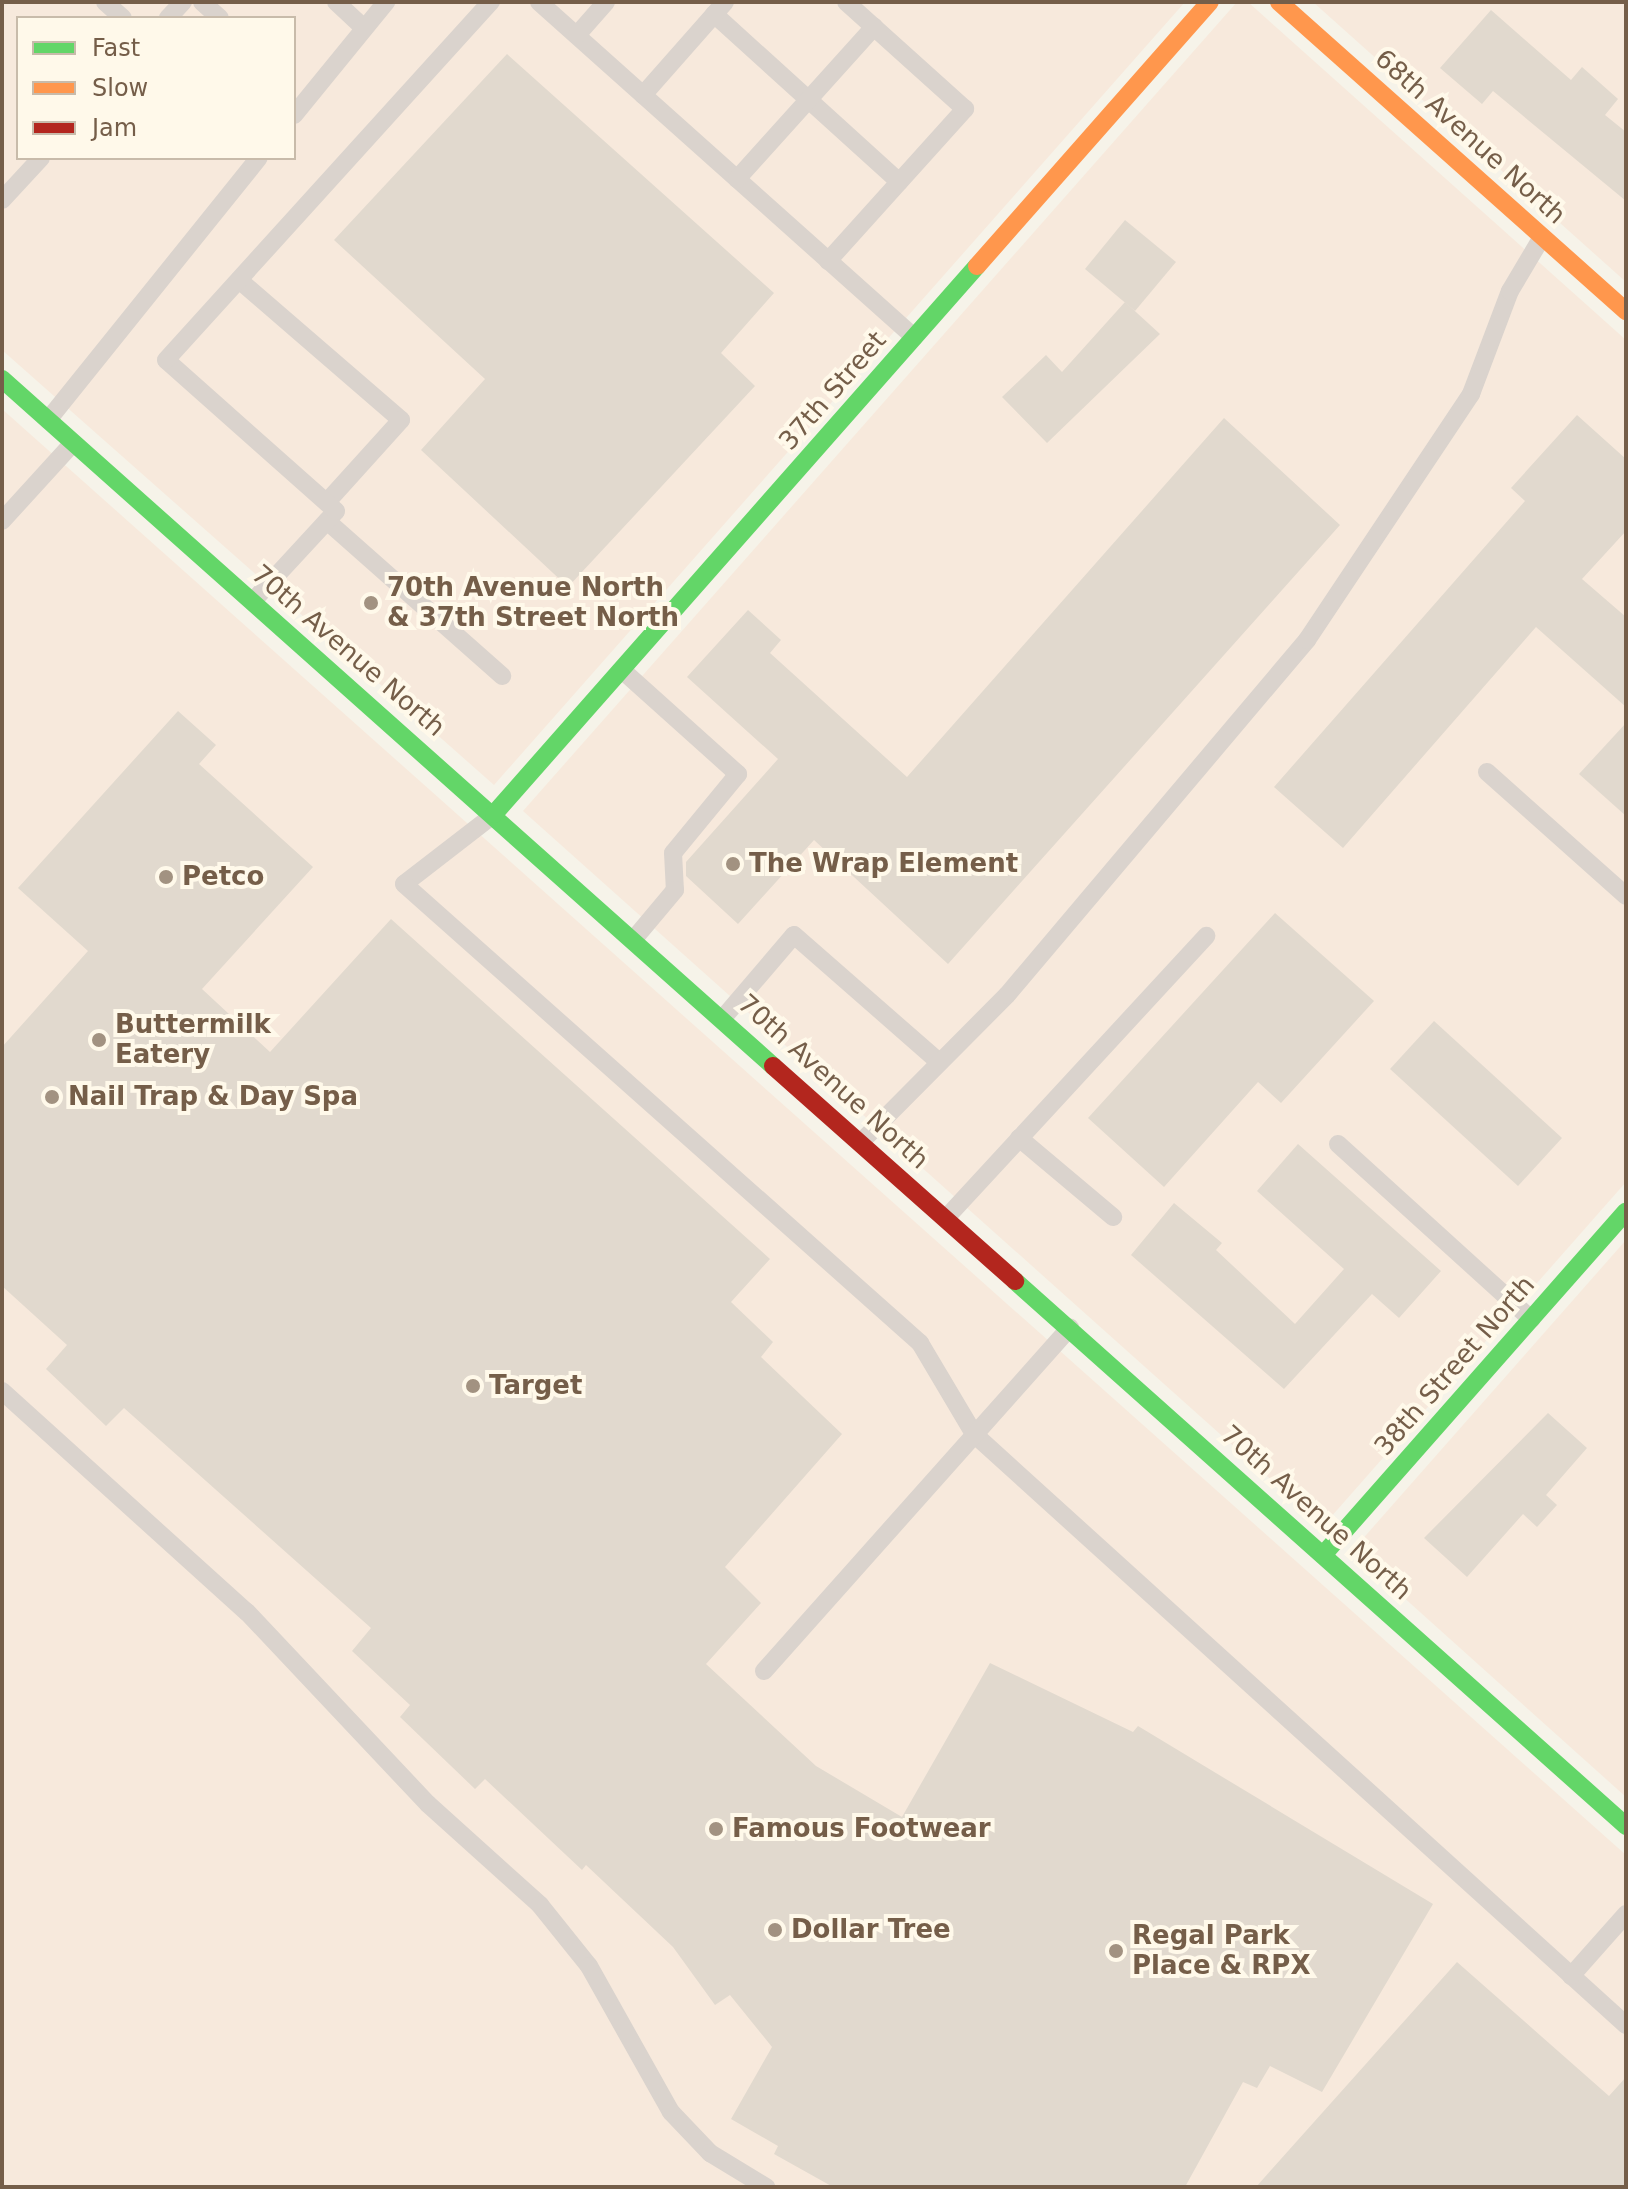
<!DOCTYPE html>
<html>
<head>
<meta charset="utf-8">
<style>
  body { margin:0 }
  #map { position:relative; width:1628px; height:2189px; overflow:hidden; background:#f6f3e9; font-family:"DejaVu Sans",sans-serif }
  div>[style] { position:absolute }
  .commercial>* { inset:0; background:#f7e9dc }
  .building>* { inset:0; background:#e1d9ce }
  .lane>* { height:18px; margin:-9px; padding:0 9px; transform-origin:9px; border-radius:9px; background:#dad3cd }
  .fast>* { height:18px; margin:-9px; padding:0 9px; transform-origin:9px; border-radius:9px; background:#63d668 }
  .slow>* { height:18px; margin:-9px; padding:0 9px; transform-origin:9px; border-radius:9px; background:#ff974d }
  .jam>* { height:18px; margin:-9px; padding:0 9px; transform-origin:9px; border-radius:9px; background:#b3261e }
  .dots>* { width:22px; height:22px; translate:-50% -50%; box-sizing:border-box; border:4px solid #fff9ea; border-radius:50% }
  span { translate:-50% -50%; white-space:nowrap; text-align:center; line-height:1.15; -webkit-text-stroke:8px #fff9ea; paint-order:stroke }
  .street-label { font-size:26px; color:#755e49 }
  .poi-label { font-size:26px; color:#755e49; font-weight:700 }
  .left { translate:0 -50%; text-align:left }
  .frame { position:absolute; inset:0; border:4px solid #755e49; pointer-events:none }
  .legend { position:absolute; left:16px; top:16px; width:280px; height:144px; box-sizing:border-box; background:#fff9ea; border:2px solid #c8bbaa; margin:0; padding:10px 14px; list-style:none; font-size:24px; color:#755e49 }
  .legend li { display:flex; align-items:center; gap:16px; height:40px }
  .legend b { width:40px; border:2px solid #c8bbaa }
</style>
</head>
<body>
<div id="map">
  <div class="commercial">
    <i style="clip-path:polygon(evenodd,2px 2px,1185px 2px,494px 785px,2px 350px,2px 2px,18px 18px,294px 18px,294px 158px,18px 158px,18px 18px)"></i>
    <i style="clip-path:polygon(1237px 2px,1248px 2px,1626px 340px,1626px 1182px,1323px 1526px,523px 811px)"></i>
    <i style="clip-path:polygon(1313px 2px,1626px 2px,1626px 282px)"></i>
    <i style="clip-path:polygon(2px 409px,1626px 1855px,1626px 2187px,2px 2187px)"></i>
    <i style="clip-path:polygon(1626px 1240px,1626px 1797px,1352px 1551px)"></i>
  </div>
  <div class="building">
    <i style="clip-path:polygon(1491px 10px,1571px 80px,1582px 67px,1618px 99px,1605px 115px,1626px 132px,1626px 201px,1493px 91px,1482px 104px,1440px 68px)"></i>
    <i style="clip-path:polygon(507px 54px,774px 293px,721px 353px,755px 386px,568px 587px,421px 450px,485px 379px,334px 240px)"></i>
    <i style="clip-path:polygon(1125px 220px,1176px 262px,1135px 311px,1085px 269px)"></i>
    <i style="clip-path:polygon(1125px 302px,1160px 334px,1047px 443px,1002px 397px,1046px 355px,1062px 372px)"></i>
    <i style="clip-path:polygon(1577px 415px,1626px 459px,1626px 531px,1582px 579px,1626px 617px,1626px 707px,1536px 627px,1343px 848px,1274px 787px,1525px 501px,1511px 488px)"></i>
    <i style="clip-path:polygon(1224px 418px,1340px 525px,948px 964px,814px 840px,738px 924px,686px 876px,686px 862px,778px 759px,687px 677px,748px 610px,781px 640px,770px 653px,907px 777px)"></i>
    <i style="clip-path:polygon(178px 711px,216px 745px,199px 764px,313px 867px,202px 989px,270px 1052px,391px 919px,770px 1259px,731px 1302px,773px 1342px,761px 1357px,842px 1434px,725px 1567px,761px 1603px,706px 1664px,816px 1766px,902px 1817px,990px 1663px,1133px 1732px,1138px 1726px,1433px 1904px,1322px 2092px,1270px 2066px,1257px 2088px,1243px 2082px,1185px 2187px,833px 2187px,774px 2154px,778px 2146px,731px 2119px,772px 2047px,730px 1995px,715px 2005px,673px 1947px,586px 1865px,582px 1870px,485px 1779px,475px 1789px,400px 1717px,410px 1705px,352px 1651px,371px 1628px,124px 1408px,106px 1426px,46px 1369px,67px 1345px,2px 1286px,2px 1047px,88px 951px,18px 888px)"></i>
    <i style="clip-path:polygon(1626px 723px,1626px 816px,1579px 774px)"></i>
    <i style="clip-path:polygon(1275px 913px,1374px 1001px,1281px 1103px,1258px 1082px,1164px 1187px,1088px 1118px)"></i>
    <i style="clip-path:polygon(1434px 1021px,1562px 1138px,1518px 1186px,1390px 1069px)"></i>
    <i style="clip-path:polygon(1298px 1144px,1441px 1271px,1399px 1318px,1372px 1294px,1284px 1389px,1131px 1255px,1174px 1203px,1222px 1243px,1216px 1250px,1295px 1324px,1344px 1269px,1257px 1191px)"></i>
    <i style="clip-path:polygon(1548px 1413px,1587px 1448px,1546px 1495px,1557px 1505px,1537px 1527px,1523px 1514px,1467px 1577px,1424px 1538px)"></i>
    <i style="clip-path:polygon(1457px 1962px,1609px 2096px,1626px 2077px,1626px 2187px,1256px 2187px)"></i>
  </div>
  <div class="lane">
    <i style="left:105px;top:2px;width:24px;rotate:42deg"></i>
    <i style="left:202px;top:2px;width:24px;rotate:42deg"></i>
    <i style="left:336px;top:2px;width:38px;rotate:43deg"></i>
    <i style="left:539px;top:2px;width:503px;rotate:41.78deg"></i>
    <i style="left:714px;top:14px;width:250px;rotate:42.2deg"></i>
    <i style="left:168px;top:18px;width:22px;rotate:-47deg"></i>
    <i style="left:577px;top:35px;width:44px;rotate:-48.7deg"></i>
    <i style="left:643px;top:95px;width:124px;rotate:-48.6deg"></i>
    <i style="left:294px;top:115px;width:146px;rotate:-50.8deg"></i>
    <i style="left:737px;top:179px;width:205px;rotate:-48deg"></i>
    <i style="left:2px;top:200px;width:57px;rotate:-47.1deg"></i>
    <i style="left:828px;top:261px;width:205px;rotate:-48deg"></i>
    <i style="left:965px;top:109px;width:160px;rotate:-138deg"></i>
    <i style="left:239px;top:280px;width:214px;rotate:40.8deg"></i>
    <i style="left:401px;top:420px;width:110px;rotate:132.1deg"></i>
    <i style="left:48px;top:420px;width:336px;rotate:-51.2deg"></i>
    <i style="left:2px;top:521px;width:105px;rotate:-47.7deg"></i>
    <i style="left:327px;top:521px;width:234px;rotate:41.5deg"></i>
    <i style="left:253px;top:601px;width:122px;rotate:-47.3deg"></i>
    <i style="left:336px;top:511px;width:227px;rotate:-138.4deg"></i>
    <i style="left:166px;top:360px;width:484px;rotate:-47.8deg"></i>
    <i style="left:622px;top:670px;width:156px;rotate:41.9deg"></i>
    <i style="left:738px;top:774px;width:102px;rotate:129.4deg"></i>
    <i style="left:673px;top:853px;width:37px;rotate:87deg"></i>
    <i style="left:675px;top:890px;width:64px;rotate:129.9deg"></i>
    <i style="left:1487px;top:772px;width:186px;rotate:41.7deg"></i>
    <i style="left:492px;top:816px;width:111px;rotate:142.3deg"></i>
    <i style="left:404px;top:884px;width:691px;rotate:41.65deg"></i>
    <i style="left:920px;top:1343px;width:106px;rotate:59.3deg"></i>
    <i style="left:974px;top:1434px;width:880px;rotate:42.19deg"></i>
    <i style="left:723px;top:1018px;width:109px;rotate:-49.5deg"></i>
    <i style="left:794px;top:935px;width:193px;rotate:41.2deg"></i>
    <i style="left:1019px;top:1138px;width:123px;rotate:40deg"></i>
    <i style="left:861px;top:1142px;width:207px;rotate:-45.2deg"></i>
    <i style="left:1007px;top:995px;width:465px;rotate:-49.8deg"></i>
    <i style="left:1307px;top:640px;width:296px;rotate:-56.3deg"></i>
    <i style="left:1471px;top:394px;width:110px;rotate:-69.3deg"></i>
    <i style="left:1510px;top:291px;width:63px;rotate:-59.3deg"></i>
    <i style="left:1338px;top:1144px;width:261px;rotate:42.2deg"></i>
    <i style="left:946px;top:1218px;width:384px;rotate:-47.3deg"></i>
    <i style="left:2px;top:1391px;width:330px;rotate:42.1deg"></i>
    <i style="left:247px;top:1612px;width:264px;rotate:46.7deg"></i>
    <i style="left:428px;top:1804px;width:151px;rotate:42deg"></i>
    <i style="left:540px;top:1905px;width:78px;rotate:51.2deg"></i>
    <i style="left:589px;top:1966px;width:167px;rotate:60.7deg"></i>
    <i style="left:671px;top:2112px;width:57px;rotate:46.4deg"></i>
    <i style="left:710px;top:2153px;width:66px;rotate:31.3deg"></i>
    <i style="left:764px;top:1671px;width:460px;rotate:-48.3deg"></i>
    <i style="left:1571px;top:1976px;width:83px;rotate:-48.4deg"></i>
  </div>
  <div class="fast">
    <i style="left:2px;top:379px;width:1033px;rotate:41.7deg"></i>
    <i style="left:494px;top:814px;width:730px;rotate:-48.61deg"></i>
    <i style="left:1015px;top:1281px;width:819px;rotate:41.73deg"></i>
    <i style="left:1323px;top:1555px;width:458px;rotate:-48.6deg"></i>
  </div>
  <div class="slow">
    <i style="left:1279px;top:2px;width:465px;rotate:41.7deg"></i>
    <i style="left:977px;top:266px;width:352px;rotate:-48.6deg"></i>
  </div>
  <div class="jam">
    <i style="left:773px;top:1066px;width:324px;rotate:41.6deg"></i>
  </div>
  <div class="dots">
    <i style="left:371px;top:603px;background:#a29281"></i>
    <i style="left:733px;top:864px;background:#a29281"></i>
    <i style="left:166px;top:877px;background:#a29281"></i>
    <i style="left:99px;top:1040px;background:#a29281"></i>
    <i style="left:52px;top:1097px;background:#a29281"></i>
    <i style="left:473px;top:1386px;background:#a29281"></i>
    <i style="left:716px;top:1829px;background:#a29281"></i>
    <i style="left:775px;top:1930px;background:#a29281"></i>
    <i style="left:1116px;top:1951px;background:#a29281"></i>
  </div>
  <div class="street-label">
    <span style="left:1470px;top:137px;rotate:42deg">68th Avenue North</span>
    <span style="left:833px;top:391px;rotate:-49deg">37th Street</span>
    <span style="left:348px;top:651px;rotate:41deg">70th Avenue North</span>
    <span style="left:833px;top:1082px;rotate:42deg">70th Avenue North</span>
    <span style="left:1455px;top:1366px;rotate:-49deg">38th Street North</span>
    <span style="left:1316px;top:1513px;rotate:42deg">70th Avenue North</span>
  </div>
  <div class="poi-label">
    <span class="left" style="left:387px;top:603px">70th Avenue North<br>&amp; 37th Street North</span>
    <span class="left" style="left:749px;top:864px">The Wrap Element</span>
    <span class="left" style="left:182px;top:877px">Petco</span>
    <span class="left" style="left:115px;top:1040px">Buttermilk<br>Eatery</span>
    <span class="left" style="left:68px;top:1097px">Nail Trap &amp; Day Spa</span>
    <span class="left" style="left:489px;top:1386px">Target</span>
    <span class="left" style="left:732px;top:1829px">Famous Footwear</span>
    <span class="left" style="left:791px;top:1930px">Dollar Tree</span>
    <span class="left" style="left:1132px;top:1951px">Regal Park<br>Place &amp; RPX</span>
  </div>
  <div class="frame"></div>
  <ul class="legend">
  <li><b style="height:10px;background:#63d668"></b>Fast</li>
  <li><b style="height:10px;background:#ff974d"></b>Slow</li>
  <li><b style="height:10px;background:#b3261e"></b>Jam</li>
  </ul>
</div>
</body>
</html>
